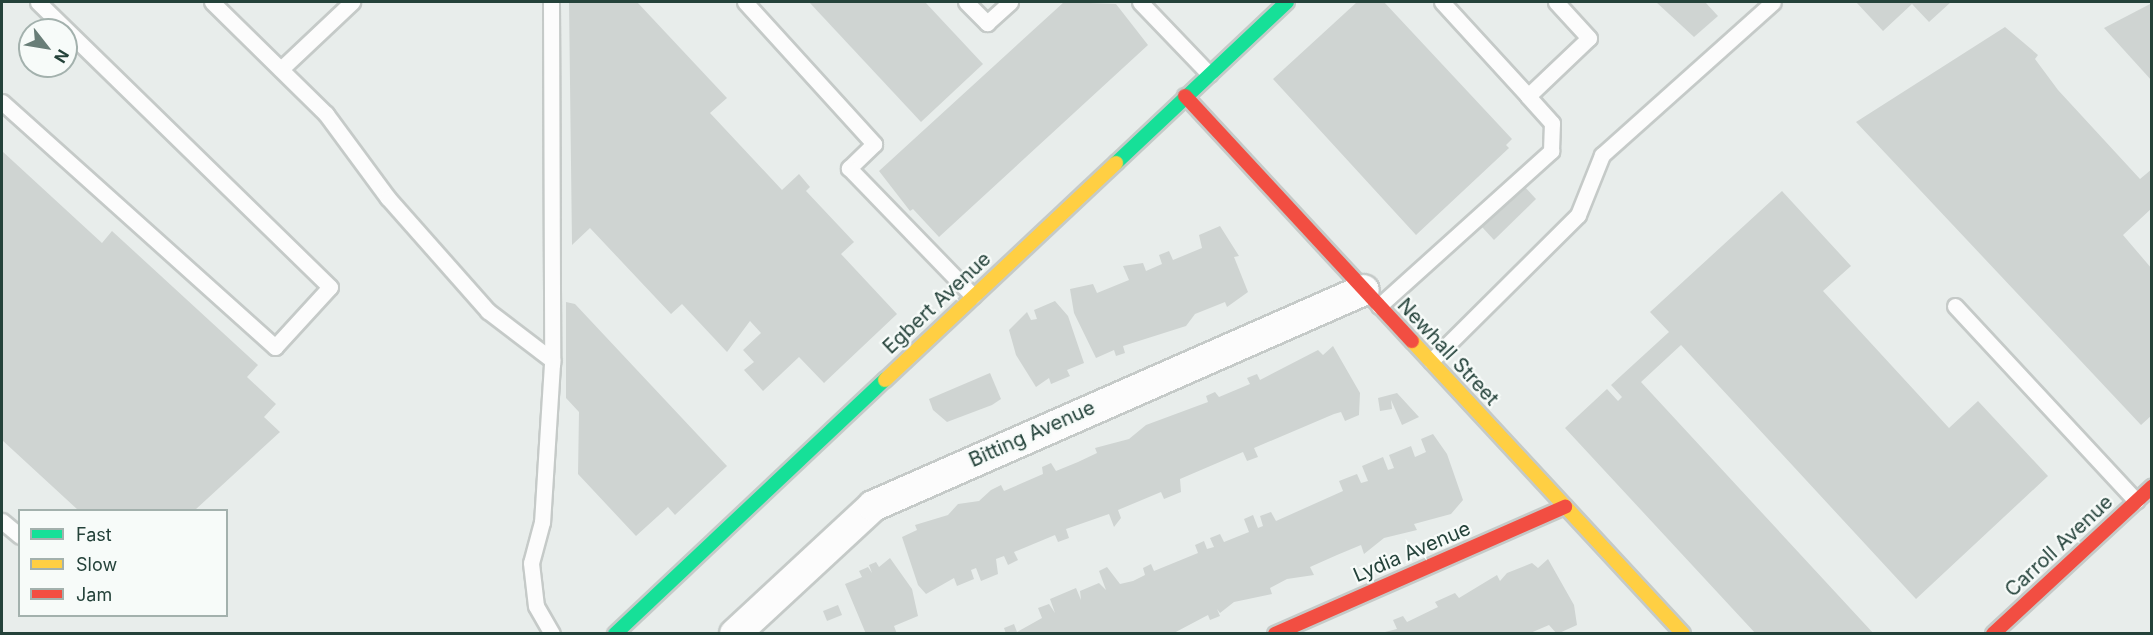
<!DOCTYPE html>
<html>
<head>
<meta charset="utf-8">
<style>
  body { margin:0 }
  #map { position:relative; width:2153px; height:635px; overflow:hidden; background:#e8edeb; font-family:Inter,sans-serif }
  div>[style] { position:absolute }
  .building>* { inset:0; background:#cfd4d2 }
  .roads { filter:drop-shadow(2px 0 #c5cac8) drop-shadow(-2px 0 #c5cac8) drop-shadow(0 2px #c5cac8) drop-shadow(0 -2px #c5cac8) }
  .lane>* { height:15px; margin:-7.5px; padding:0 7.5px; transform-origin:7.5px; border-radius:7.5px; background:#fcfcfc }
  .street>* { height:30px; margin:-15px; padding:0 15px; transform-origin:15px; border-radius:15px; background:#fcfcfc }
  .fast>* { height:14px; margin:-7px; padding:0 7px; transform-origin:7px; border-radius:7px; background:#16e098 }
  .slow>* { height:14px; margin:-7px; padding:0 7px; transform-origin:7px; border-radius:7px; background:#ffcf43 }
  .jam>* { height:14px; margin:-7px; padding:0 7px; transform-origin:7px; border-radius:7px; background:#f24e42 }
  span { translate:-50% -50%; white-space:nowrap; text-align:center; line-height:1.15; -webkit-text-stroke:4.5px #f7fbf9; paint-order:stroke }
  .street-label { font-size:20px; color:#24423a }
  .frame { position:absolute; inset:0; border:3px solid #24423a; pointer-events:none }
  .legend { position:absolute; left:18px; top:509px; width:210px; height:108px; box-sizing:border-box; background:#f7fbf9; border:2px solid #a3b1ad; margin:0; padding:8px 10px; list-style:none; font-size:18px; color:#24423a }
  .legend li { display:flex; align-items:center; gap:12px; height:30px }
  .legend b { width:30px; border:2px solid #a3b1ad }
  .north { position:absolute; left:18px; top:18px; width:60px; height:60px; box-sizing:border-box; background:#f7fbf9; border:2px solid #a3b1ad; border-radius:50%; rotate:121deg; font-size:16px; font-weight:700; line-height:24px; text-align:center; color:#24423a }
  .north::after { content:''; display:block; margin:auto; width:21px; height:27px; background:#697e78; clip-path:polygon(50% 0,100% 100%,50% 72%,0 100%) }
</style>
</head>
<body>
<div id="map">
  <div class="building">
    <i style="clip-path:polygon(569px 2px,637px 2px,727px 98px,710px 113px,782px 190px,799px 174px,810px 187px,806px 191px,854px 242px,841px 254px,897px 314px,824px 383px,799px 357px,763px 391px,744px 370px,754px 362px,743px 350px,761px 333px,750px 321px,727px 352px,682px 304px,671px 314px,590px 228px,572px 245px)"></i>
    <i style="clip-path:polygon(809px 2px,925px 2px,983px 64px,921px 122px)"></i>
    <i style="clip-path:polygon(1064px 2px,1116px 4px,1148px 45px,939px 237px,913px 209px,910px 211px,879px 171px)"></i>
    <i style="clip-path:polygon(1357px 2px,1384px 2px,1512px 139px,1506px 145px,1509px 148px,1416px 235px,1273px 79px)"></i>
    <i style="clip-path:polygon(1656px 2px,1705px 2px,1718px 16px,1694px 37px)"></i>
    <i style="clip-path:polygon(1856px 2px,1951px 2px,1929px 22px,1912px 4px,1883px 31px)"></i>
    <i style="clip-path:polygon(2152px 3px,2152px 81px,2104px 28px)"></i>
    <i style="clip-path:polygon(2005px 27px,2038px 55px,2035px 59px,2058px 90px,2140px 179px,2152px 169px,2152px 208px,2123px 235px,2152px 269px,2152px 415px,2141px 425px,1856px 122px)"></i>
    <i style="clip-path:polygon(2px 151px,102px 243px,112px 231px,258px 365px,247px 377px,276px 404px,264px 417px,280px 432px,195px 510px,78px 510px,2px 440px)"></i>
    <i style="clip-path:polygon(1524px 186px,1536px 199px,1494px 240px,1482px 227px)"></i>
    <i style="clip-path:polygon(1782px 191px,1851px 266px,1823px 291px,1949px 428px,1978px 401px,2048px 476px,1916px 599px,1681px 345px,1641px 382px,1874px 634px,1756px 634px,1565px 428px,1607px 389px,1618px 401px,1622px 397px,1611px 385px,1669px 332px,1650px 312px)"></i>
    <i style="clip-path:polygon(1220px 226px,1239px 256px,1234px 257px,1248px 292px,1227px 307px,1225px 302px,1195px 314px,1186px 326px,1123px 346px,1125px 353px,1116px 356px,1114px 350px,1096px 358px,1074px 313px,1070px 289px,1093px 284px,1097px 293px,1129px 280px,1123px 266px,1143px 263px,1146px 271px,1162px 264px,1159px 255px,1169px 251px,1173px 260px,1202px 248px,1199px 235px)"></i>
    <i style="clip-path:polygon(1055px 301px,1068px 316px,1084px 363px,1067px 370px,1070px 376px,1051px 384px,1049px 378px,1036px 387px,1016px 355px,1009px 330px,1027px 312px,1031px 320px,1037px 319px,1034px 310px)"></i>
    <i style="clip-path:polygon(566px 302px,575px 304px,727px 466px,675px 515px,668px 507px,636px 536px,578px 474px,579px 412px,566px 398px)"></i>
    <i style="clip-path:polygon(1333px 346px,1360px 393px,1359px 415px,1345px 421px,1341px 412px,1334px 414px,1254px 448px,1258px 457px,1247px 461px,1243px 452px,1180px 479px,1181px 492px,1164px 499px,1161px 492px,1118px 510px,1121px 518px,1114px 527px,1109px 514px,1066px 529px,1069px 538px,1058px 542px,1055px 535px,1014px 552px,1018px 560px,1008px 565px,1004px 556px,996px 559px,998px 574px,981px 581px,976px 568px,971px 570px,974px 579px,957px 586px,954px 578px,926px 594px,918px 585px,902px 537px,917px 530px,915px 525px,948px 515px,958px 504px,979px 501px,991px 490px,1001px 485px,1004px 491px,1043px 474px,1042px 467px,1051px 463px,1056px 471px,1078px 462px,1097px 453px,1095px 448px,1129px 439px,1146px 425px,1208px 402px,1206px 396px,1215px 392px,1219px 397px,1250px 384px,1247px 378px,1257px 374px,1260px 380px,1318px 350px,1323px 355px)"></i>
    <i style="clip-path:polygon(990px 373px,1001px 399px,992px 405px,947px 422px,933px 410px,929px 399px)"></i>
    <i style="clip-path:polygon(1397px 393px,1419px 417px,1402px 425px,1391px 400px,1392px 409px,1380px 411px,1378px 398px)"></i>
    <i style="clip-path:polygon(1433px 434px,1447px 454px,1463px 500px,1451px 514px,1414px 524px,1417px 530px,1384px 538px,1364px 554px,1361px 545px,1337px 555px,1310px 567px,1314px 575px,1287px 579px,1270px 588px,1272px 594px,1234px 602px,1220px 613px,1217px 609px,1220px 616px,1210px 620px,1208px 615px,1172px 634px,1006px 634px,1004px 628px,1014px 624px,1017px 632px,1042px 618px,1038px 608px,1049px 604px,1055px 613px,1050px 599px,1076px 588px,1081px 600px,1080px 591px,1099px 583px,1106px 590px,1099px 571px,1107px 567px,1120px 584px,1133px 581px,1145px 575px,1143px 568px,1151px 564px,1154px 571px,1198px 553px,1195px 545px,1204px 541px,1207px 549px,1214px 547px,1210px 538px,1220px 534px,1224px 542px,1249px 532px,1244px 519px,1253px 515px,1258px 528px,1263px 526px,1260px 516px,1271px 512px,1276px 521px,1343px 491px,1339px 481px,1357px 474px,1361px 483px,1368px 481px,1362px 466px,1383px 457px,1388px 470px,1394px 468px,1389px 455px,1411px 446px,1415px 457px,1426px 452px,1421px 439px)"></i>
    <i style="clip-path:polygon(890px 558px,912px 589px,918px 616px,894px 626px,897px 634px,866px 634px,845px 584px,862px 577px,859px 571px,868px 567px,872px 573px,869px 565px,876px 562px,879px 567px)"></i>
    <i style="clip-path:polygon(1548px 559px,1574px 605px,1577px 625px,1557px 634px,1549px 625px,1528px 634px,1377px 634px,1397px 629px,1393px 620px,1403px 616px,1407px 622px,1438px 607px,1435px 602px,1455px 593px,1459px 598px,1497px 575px,1500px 581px,1507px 573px,1532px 563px,1538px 568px)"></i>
    <i style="clip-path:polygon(838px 605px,842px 615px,827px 621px,823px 611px)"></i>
  </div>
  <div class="roads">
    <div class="lane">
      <i style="left:212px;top:2px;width:160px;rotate:44.5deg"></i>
      <i style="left:326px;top:114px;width:104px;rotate:53.6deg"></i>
      <i style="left:388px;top:198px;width:151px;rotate:48.5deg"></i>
      <i style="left:488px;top:311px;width:81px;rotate:37.4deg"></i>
      <i style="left:551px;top:2px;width:362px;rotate:89.8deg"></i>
      <i style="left:552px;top:364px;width:158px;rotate:93.6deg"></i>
      <i style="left:542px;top:522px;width:42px;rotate:105deg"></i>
      <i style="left:531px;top:563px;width:43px;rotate:83.4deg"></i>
      <i style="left:536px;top:606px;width:32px;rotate:60deg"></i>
      <i style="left:745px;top:2px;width:192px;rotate:47.7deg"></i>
      <i style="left:874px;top:144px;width:35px;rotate:136deg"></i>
      <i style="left:849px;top:168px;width:178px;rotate:45.9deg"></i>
      <i style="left:966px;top:2px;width:30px;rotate:45deg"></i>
      <i style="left:987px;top:23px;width:31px;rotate:-42deg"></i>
      <i style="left:1140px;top:2px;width:100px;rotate:46.2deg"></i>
      <i style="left:1442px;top:2px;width:127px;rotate:47.5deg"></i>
      <i style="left:1528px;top:96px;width:84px;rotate:-43.6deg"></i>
      <i style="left:1589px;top:38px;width:49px;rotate:-132.5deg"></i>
      <i style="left:281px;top:69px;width:98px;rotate:-43.3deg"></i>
      <i style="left:2px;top:102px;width:367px;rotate:41.9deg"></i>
      <i style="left:275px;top:347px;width:81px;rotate:-47.5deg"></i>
      <i style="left:330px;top:287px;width:408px;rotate:-135.7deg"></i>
      <i style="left:1379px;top:306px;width:232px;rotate:-42deg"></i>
      <i style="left:1551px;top:151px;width:28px;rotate:-88deg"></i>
      <i style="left:1552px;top:123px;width:36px;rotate:-132deg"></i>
      <i style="left:1955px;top:306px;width:266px;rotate:47.1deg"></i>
      <i style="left:1431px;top:361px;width:207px;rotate:-44.8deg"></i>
      <i style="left:1578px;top:215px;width:65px;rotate:-68.2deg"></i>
      <i style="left:1602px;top:155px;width:229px;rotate:-41.8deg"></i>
      <i style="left:2px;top:521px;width:23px;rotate:40deg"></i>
    </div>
    <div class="street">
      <i style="left:735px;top:634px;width:188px;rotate:-42.8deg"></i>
      <i style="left:873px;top:506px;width:536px;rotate:-23.75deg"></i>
    </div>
    <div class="fast">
      <i style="left:1116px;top:163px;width:235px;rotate:-43.3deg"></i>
      <i style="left:615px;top:634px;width:371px;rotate:-43.3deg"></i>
    </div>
    <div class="slow">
      <i style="left:1412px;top:341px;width:399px;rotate:47.2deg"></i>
      <i style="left:885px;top:380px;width:317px;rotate:-43.2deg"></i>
    </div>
    <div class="jam">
      <i style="left:1185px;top:96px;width:334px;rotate:47.2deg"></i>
      <i style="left:1275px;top:634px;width:317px;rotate:-23.7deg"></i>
      <i style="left:1993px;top:634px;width:217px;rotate:-42.8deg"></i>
    </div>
  </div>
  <div class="street-label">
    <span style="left:937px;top:303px;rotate:-43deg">Egbert Avenue</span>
    <span style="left:1448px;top:352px;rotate:47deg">Newhall Street</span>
    <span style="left:1032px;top:434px;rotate:-24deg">Bitting Avenue</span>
    <span style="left:2059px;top:546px;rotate:-43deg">Carroll Avenue</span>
    <span style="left:1412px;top:552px;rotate:-23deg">Lydia Avenue</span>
  </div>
  <div class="frame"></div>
  <ul class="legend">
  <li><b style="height:8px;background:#16e098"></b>Fast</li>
  <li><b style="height:8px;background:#ffcf43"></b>Slow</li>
  <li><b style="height:8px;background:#f24e42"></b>Jam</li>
  </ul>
  <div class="north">N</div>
</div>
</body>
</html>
